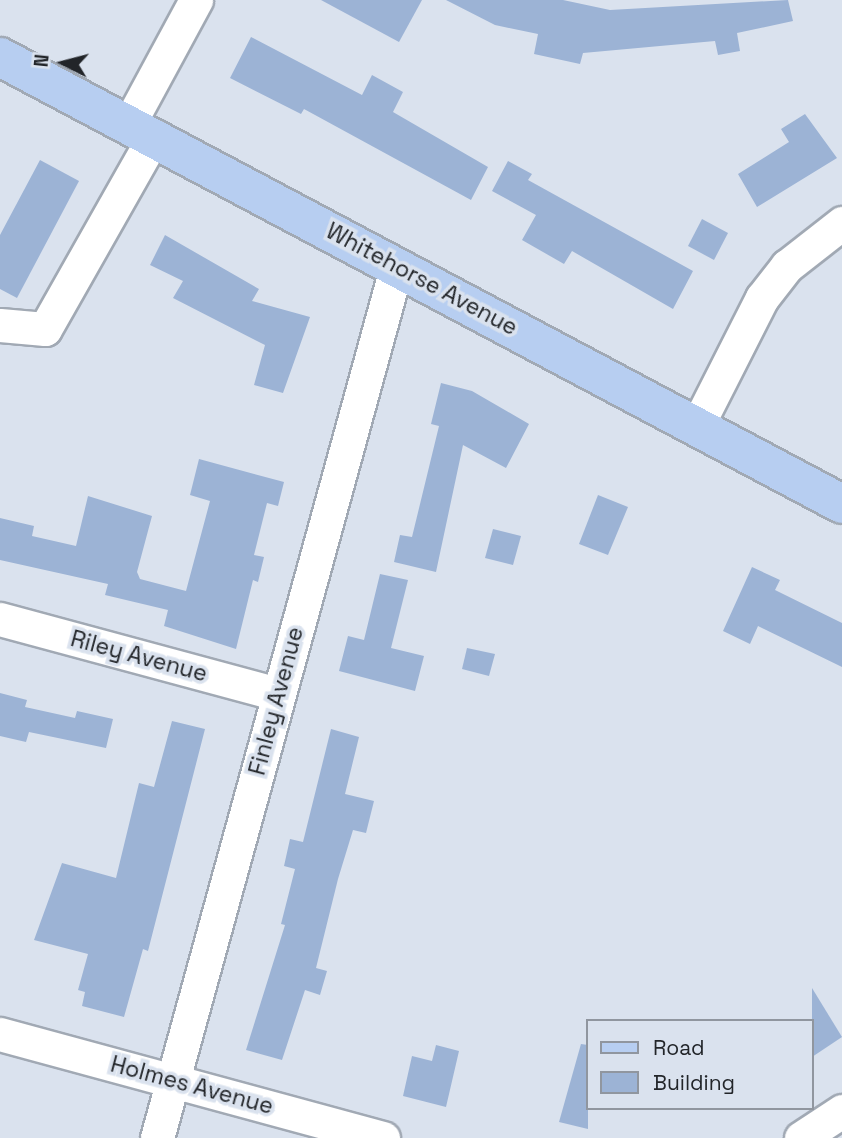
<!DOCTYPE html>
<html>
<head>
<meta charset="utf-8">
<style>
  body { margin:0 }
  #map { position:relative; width:842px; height:1138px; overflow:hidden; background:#dae2ee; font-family:"Space Grotesk",sans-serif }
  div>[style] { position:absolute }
  .building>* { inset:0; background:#9cb3d5 }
  .roads { filter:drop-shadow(2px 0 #a1a9b4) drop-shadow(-2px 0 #a1a9b4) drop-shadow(0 2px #a1a9b4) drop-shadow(0 -2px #a1a9b4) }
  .minor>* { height:33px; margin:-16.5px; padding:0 16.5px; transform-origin:16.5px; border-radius:16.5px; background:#fff }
  .major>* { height:38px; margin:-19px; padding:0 19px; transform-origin:19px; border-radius:19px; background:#b7cef1 }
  span { translate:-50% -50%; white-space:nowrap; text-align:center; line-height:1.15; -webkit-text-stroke:7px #dae2ee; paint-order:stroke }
  .street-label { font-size:23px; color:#222529 }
  .legend { position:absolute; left:586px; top:1019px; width:228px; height:91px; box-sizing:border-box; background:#dae2ee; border:2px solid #90969f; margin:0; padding:9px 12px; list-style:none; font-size:21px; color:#222529 }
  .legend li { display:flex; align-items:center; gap:14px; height:35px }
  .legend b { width:35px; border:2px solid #90969f }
  .north { position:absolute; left:28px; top:28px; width:70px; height:70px; -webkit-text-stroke:5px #dae2ee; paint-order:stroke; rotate:276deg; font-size:19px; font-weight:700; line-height:28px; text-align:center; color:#222529 }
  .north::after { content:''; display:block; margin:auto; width:24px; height:32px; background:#222529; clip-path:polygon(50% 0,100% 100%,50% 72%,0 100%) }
</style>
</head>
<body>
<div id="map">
  <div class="building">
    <i style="clip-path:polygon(321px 0,422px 0,399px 42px)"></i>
    <i style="clip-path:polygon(446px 0,563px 0,610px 10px,788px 0,793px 21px,737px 33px,740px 51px,718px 55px,715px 41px,583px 53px,580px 64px,534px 54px,538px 34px,495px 25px)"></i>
    <i style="clip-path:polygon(251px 37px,362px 95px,372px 75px,403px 92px,393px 112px,488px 167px,471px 200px,304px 109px,301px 114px,230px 78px)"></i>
    <i style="clip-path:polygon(805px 114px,837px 158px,757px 207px,738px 174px,789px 142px,781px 129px)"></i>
    <i style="clip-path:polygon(40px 160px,79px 181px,17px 298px,0 289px,0 235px)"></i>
    <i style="clip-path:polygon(508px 161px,532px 174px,528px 180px,693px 271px,673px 309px,572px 251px,564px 264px,522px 240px,536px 215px,492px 191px)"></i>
    <i style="clip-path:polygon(702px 219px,728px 233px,714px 260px,688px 246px)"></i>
    <i style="clip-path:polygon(165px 235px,259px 289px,252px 301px,310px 317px,283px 393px,254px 385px,265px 345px,173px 298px,183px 281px,150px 265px)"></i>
    <i style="clip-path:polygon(441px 383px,472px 391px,529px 424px,506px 468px,463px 445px,436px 572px,394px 562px,400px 535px,412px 537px,439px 426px,431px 424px)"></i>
    <i style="clip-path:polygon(199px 459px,284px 482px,278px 506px,267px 503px,254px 555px,264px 557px,258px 582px,253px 580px,236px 649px,164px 626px,168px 610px,105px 595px,108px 584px,0 560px,0 518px,34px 526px,32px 536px,76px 546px,88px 496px,152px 516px,137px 572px,140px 579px,186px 591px,210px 501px,190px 495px)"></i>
    <i style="clip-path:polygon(598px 495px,628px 507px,608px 555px,579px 544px)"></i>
    <i style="clip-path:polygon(493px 529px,521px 536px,513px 565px,485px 558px)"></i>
    <i style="clip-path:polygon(752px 567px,780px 580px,775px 590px,842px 623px,842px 667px,758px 626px,750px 644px,723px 631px)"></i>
    <i style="clip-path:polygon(380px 574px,408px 580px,391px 648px,424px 656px,415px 691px,339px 671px,348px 636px,364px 640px)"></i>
    <i style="clip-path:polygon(467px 648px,495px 654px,489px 676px,462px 669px)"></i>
    <i style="clip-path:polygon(0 693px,27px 700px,25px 707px,75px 718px,77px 711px,113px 719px,106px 748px,29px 732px,26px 742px,0 736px)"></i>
    <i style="clip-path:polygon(172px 721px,205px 729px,148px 951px,143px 949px,124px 1017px,82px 1006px,85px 992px,78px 990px,88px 954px,34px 940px,62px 863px,116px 878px,139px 783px,154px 787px)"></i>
    <i style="clip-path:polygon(331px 729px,359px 737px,345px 794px,374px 801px,366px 833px,353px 830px,338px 879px,316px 968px,327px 971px,320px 995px,305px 990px,282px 1060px,246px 1050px,285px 925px,281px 924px,295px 869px,284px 866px,290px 839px,303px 842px)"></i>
    <i style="clip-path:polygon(812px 988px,842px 1037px,812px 1057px)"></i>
    <i style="clip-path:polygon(581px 1044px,588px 1045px,588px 1129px,559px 1122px)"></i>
    <i style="clip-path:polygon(436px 1045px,459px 1051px,446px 1107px,403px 1096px,412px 1056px,432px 1061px)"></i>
  </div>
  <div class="roads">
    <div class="minor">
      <i style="left:130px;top:122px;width:139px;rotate:-61.6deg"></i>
      <i style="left:0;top:325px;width:45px;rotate:5.1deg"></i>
      <i style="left:45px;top:329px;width:222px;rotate:-60.5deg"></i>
      <i style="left:697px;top:426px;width:144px;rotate:-63.1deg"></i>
      <i style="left:762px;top:298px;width:41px;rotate:-52deg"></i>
      <i style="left:787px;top:266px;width:70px;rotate:-38deg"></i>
      <i style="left:0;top:619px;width:288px;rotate:15.1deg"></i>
      <i style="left:0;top:1034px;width:397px;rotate:15.2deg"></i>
      <i style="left:157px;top:1138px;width:905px;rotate:-74.63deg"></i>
      <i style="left:801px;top:1138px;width:49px;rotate:-33.4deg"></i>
    </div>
    <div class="major">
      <i style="left:0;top:57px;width:953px;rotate:27.96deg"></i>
    </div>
  </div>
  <div class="street-label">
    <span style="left:422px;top:279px;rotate:28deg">Whitehorse Avenue</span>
    <span style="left:139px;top:656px;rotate:15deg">Riley Avenue</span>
    <span style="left:276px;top:701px;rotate:-75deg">Finley Avenue</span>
    <span style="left:192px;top:1085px;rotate:15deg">Holmes Avenue</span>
  </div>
  <ul class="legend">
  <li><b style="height:9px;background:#b7cef1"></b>Road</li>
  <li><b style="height:19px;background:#9cb3d5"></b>Building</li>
  </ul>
  <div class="north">N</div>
</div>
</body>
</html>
